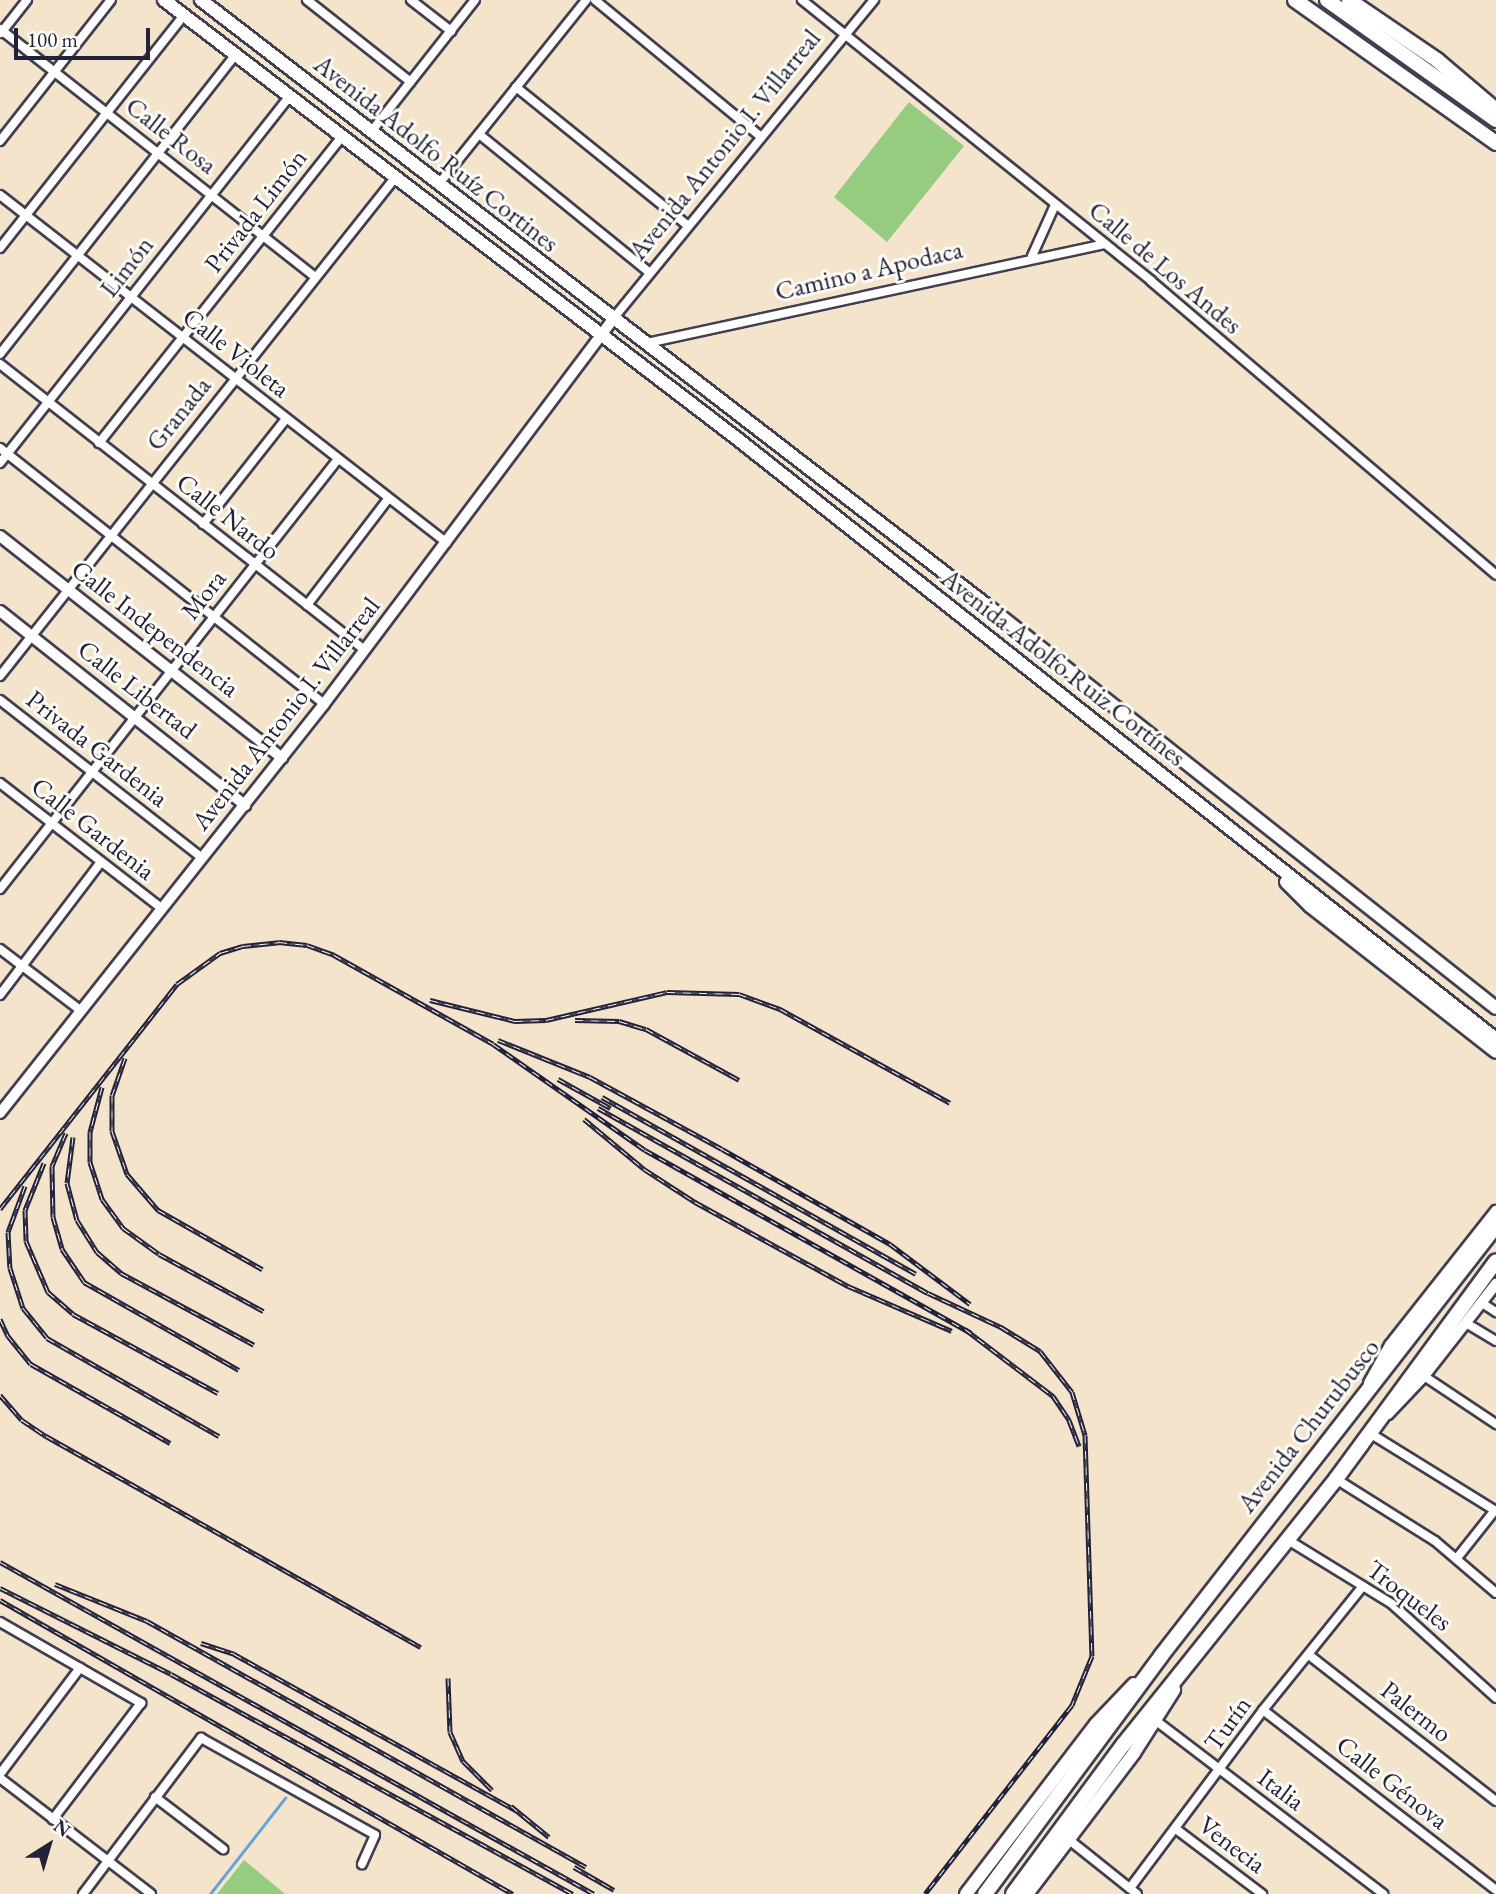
<!DOCTYPE html>
<html>
<head>
<meta charset="utf-8">
<style>
  body { margin:0 }
  #map { position:relative; width:1496px; height:1894px; overflow:hidden; background:#f3e4cb; font-family:"EB Garamond",serif }
  div>[style] { position:absolute }
  .green>* { inset:0; background:#96cc7f }
  .stream>* { height:2.5px; margin:-1.25px; padding:0 1.25px; transform-origin:1.25px; border-radius:1.25px; background:#63a3d6 }
  .roads { filter:drop-shadow(2px 0 #413f51) drop-shadow(-2px 0 #413f51) drop-shadow(0 2px #413f51) drop-shadow(0 -2px #413f51) }
  .minor>* { height:8px; margin:-4px; padding:0 4px; transform-origin:4px; border-radius:4px; background:#fff }
  .tertiary>* { height:10px; margin:-5px; padding:0 5px; transform-origin:5px; border-radius:5px; background:#fff }
  .primary>* { height:12px; margin:-6px; padding:0 6px; transform-origin:6px; border-radius:6px; background:#fff }
  .trunk>* { height:14px; margin:-7px; padding:0 7px; transform-origin:7px; border-radius:7px; background:#fff }
  .rail>* { height:5px; margin-top:-2.5px; transform-origin:0; background:repeating-linear-gradient(90deg,#fdfcf7 0 8px,#22223b 0 16px); box-sizing:border-box; border-block:2px solid #22223b }
  span { translate:-50% -50%; white-space:nowrap; text-align:center; line-height:1.15; -webkit-text-stroke:6px #fdfcf7; paint-order:stroke }
  .street-label { font-size:26px; color:#22223b }
  .north { position:absolute; left:14px; top:1810px; width:70px; height:70px; -webkit-text-stroke:5px #fdfcf7; paint-order:stroke; rotate:37deg; font-size:19px; font-weight:700; line-height:28px; text-align:center; color:#22223b }
  .north::after { content:''; display:block; margin:auto; width:24px; height:32px; background:#22223b; clip-path:polygon(50% 0,100% 100%,50% 72%,0 100%) }
  .scale { position:absolute; left:14px; top:28px; width:136px; height:32px; box-sizing:border-box; border:4px solid #22223b; border-top:0; padding-left:9px; font-size:21px; line-height:24px; white-space:nowrap; color:#22223b; -webkit-text-stroke:5px #fdfcf7; paint-order:stroke }
</style>
</head>
<body>
<div id="map">
  <div class="green">
    <i style="clip-path:polygon(909px 102px,964px 146px,887px 242px,834px 197px)"></i>
    <i style="clip-path:polygon(244px 1860px,285px 1894px,217px 1894px)"></i>
  </div>
  <div class="stream">
    <i style="left:210px;top:1894px;width:122px;rotate:-52deg"></i>
  </div>
  <div class="roads">
    <div class="minor">
      <i style="left:307px;top:0;width:132px;rotate:38.3deg"></i>
      <i style="left:411px;top:0;width:51px;rotate:37.8deg"></i>
      <i style="left:595px;top:0;width:212px;rotate:39.5deg"></i>
      <i style="left:802px;top:0;width:448px;rotate:38.8deg"></i>
      <i style="left:1151px;top:281px;width:453px;rotate:40.4deg"></i>
      <i style="left:0;top:29px;width:400px;rotate:38.2deg"></i>
      <i style="left:1px;top:33px;width:42px;rotate:-51.8deg"></i>
      <i style="left:516px;top:87px;width:220px;rotate:38.9deg"></i>
      <i style="left:371px;top:132px;width:168px;rotate:-51.8deg"></i>
      <i style="left:479px;top:134px;width:219px;rotate:39.1deg"></i>
      <i style="left:0;top:141px;width:179px;rotate:-51.8deg"></i>
      <i style="left:438px;top:185px;width:237px;rotate:-51.3deg"></i>
      <i style="left:0;top:195px;width:566px;rotate:37.9deg"></i>
      <i style="left:0;top:248px;width:297px;rotate:-51.7deg"></i>
      <i style="left:1032px;top:256px;width:56px;rotate:-65.7deg"></i>
      <i style="left:612px;top:320px;width:414px;rotate:-50.7deg"></i>
      <i style="left:647px;top:343px;width:468px;rotate:-12.2deg"></i>
      <i style="left:0;top:354px;width:380px;rotate:-51.8deg"></i>
      <i style="left:0;top:364px;width:464px;rotate:38.1deg"></i>
      <i style="left:99px;top:443px;width:389px;rotate:-51.6deg"></i>
      <i style="left:0;top:448px;width:413px;rotate:38.3deg"></i>
      <i style="left:0;top:463px;width:466px;rotate:-51.7deg"></i>
      <i style="left:203px;top:524px;width:134px;rotate:-51.7deg"></i>
      <i style="left:307px;top:605px;width:133px;rotate:-52.6deg"></i>
      <i style="left:0;top:676px;width:634px;rotate:-51.59deg"></i>
      <i style="left:0;top:700px;width:256px;rotate:38deg"></i>
      <i style="left:0;top:783px;width:204px;rotate:37.8deg"></i>
      <i style="left:0;top:889px;width:547px;rotate:-51.83deg"></i>
      <i style="left:0;top:949px;width:101px;rotate:37.3deg"></i>
      <i style="left:0;top:995px;width:167px;rotate:-52.8deg"></i>
      <i style="left:1482px;top:1303px;width:17px;rotate:33deg"></i>
      <i style="left:1466px;top:1323px;width:35px;rotate:31deg"></i>
      <i style="left:1424px;top:1376px;width:87px;rotate:33.7deg"></i>
      <i style="left:1368px;top:1432px;width:150px;rotate:31.7deg"></i>
      <i style="left:1336px;top:1479px;width:117px;rotate:32.1deg"></i>
      <i style="left:1435px;top:1541px;width:80px;rotate:40.4deg"></i>
      <i style="left:1288px;top:1540px;width:122px;rotate:31.6deg"></i>
      <i style="left:1392px;top:1604px;width:140px;rotate:42.1deg"></i>
      <i style="left:1457px;top:1558px;width:61px;rotate:-51.6deg"></i>
      <i style="left:0;top:1622px;width:163px;rotate:29.9deg"></i>
      <i style="left:141px;top:1703px;width:146px;rotate:127.2deg"></i>
      <i style="left:1309px;top:1655px;width:237px;rotate:38deg"></i>
      <i style="left:1263px;top:1710px;width:294px;rotate:37.7deg"></i>
      <i style="left:1155px;top:1720px;width:287px;rotate:37.3deg"></i>
      <i style="left:0;top:1774px;width:133px;rotate:-53deg"></i>
      <i style="left:0;top:1778px;width:190px;rotate:37.5deg"></i>
      <i style="left:155px;top:1797px;width:86px;rotate:37.4deg"></i>
      <i style="left:1176px;top:1829px;width:108px;rotate:37.1deg"></i>
      <i style="left:1068px;top:1839px;width:88px;rotate:38.6deg"></i>
      <i style="left:1130px;top:1888px;width:222px;rotate:-53.2deg"></i>
      <i style="left:1263px;top:1710px;width:159px;rotate:-51.1deg"></i>
      <i style="left:83px;top:1894px;width:196px;rotate:-52.9deg"></i>
      <i style="left:201px;top:1738px;width:199px;rotate:29.1deg"></i>
      <i style="left:375px;top:1835px;width:32px;rotate:114deg"></i>
    </div>
    <div class="tertiary">
      <i style="left:0;top:536px;width:359px;rotate:38.2deg"></i>
      <i style="left:0;top:611px;width:313px;rotate:38.4deg"></i>
      <i style="left:0;top:1113px;width:522px;rotate:-51.61deg"></i>
      <i style="left:324px;top:704px;width:480px;rotate:-53.1deg"></i>
      <i style="left:1369px;top:1383px;width:43px;rotate:-61.1deg"></i>
      <i style="left:1390px;top:1345px;width:171px;rotate:-51.7deg"></i>
      <i style="left:1388px;top:1414px;width:52px;rotate:-46.5deg"></i>
      <i style="left:1424px;top:1376px;width:117px;rotate:-52deg"></i>
    </div>
    <div class="primary">
      <i style="left:164px;top:0;width:719px;rotate:37.43deg"></i>
      <i style="left:735px;top:437px;width:970px;rotate:38.35deg"></i>
      <i style="left:201px;top:0;width:995px;rotate:37.61deg"></i>
      <i style="left:989px;top:607px;width:646px;rotate:38.34deg"></i>
      <i style="left:1286px;top:882px;width:34px;rotate:45deg"></i>
      <i style="left:1310px;top:906px;width:236px;rotate:38.1deg"></i>
      <i style="left:966px;top:1894px;width:214px;rotate:-52.6deg"></i>
      <i style="left:1096px;top:1724px;width:55px;rotate:-46.5deg"></i>
      <i style="left:1027px;top:1894px;width:177px;rotate:-52.8deg"></i>
      <i style="left:1134px;top:1753px;width:75px;rotate:-57.6deg"></i>
    </div>
    <div class="trunk">
      <i style="left:1295px;top:0;width:247px;rotate:35.4deg"></i>
      <i style="left:1327px;top:0;width:207px;rotate:35.4deg"></i>
      <i style="left:1349px;top:0;width:107px;rotate:34.3deg"></i>
      <i style="left:1437px;top:60px;width:77px;rotate:40.3deg"></i>
      <i style="left:985px;top:1894px;width:296px;rotate:-53.5deg"></i>
      <i style="left:1161px;top:1656px;width:545px;rotate:-52.08deg"></i>
      <i style="left:1013px;top:1894px;width:185px;rotate:-53.6deg"></i>
      <i style="left:1123px;top:1745px;width:341px;rotate:-51.3deg"></i>
      <i style="left:1336px;top:1479px;width:270px;rotate:-53.7deg"></i>
    </div>
  </div>
  <div class="rail">
    <i style="left:430px;top:1000px;width:88px;rotate:13.9deg"></i>
    <i style="left:515px;top:1021px;width:31px;rotate:-2deg"></i>
    <i style="left:546px;top:1020px;width:124px;rotate:-13deg"></i>
    <i style="left:667px;top:992px;width:72px;rotate:1.6deg"></i>
    <i style="left:739px;top:994px;width:44px;rotate:20.1deg"></i>
    <i style="left:780px;top:1009px;width:194px;rotate:28.9deg"></i>
    <i style="left:575px;top:1020px;width:44px;rotate:1.3deg"></i>
    <i style="left:619px;top:1021px;width:28px;rotate:17deg"></i>
    <i style="left:646px;top:1029px;width:106px;rotate:28.7deg"></i>
    <i style="left:498px;top:1040px;width:99px;rotate:21.9deg"></i>
    <i style="left:590px;top:1077px;width:150px;rotate:28.6deg"></i>
    <i style="left:722px;top:1149px;width:193px;rotate:29.5deg"></i>
    <i style="left:890px;top:1244px;width:100px;rotate:36.9deg"></i>
    <i style="left:125px;top:1058px;width:39px;rotate:109deg"></i>
    <i style="left:112px;top:1095px;width:36px;rotate:90deg"></i>
    <i style="left:112px;top:1131px;width:46px;rotate:70.8deg"></i>
    <i style="left:127px;top:1174px;width:48px;rotate:49.3deg"></i>
    <i style="left:158px;top:1210px;width:120px;rotate:29.6deg"></i>
    <i style="left:558px;top:1079px;width:60px;rotate:29.1deg"></i>
    <i style="left:102px;top:1087px;width:47px;rotate:104.9deg"></i>
    <i style="left:90px;top:1132px;width:30px;rotate:90deg"></i>
    <i style="left:90px;top:1162px;width:39px;rotate:72deg"></i>
    <i style="left:102px;top:1199px;width:36px;rotate:54deg"></i>
    <i style="left:123px;top:1228px;width:44px;rotate:35.8deg"></i>
    <i style="left:159px;top:1254px;width:119px;rotate:28.7deg"></i>
    <i style="left:602px;top:1097px;width:360px;rotate:29.4deg"></i>
    <i style="left:598px;top:1108px;width:378px;rotate:29.3deg"></i>
    <i style="left:928px;top:1293px;width:81px;rotate:25deg"></i>
    <i style="left:1001px;top:1327px;width:46px;rotate:31.6deg"></i>
    <i style="left:1040px;top:1351px;width:52px;rotate:52deg"></i>
    <i style="left:1072px;top:1392px;width:45px;rotate:73.2deg"></i>
    <i style="left:1085px;top:1435px;width:221px;rotate:88.2deg"></i>
    <i style="left:1092px;top:1656px;width:53px;rotate:112.2deg"></i>
    <i style="left:1072px;top:1705px;width:239px;rotate:127.9deg"></i>
    <i style="left:584px;top:1119px;width:78px;rotate:39.8deg"></i>
    <i style="left:644px;top:1169px;width:61px;rotate:32.9deg"></i>
    <i style="left:695px;top:1202px;width:175px;rotate:28.8deg"></i>
    <i style="left:848px;top:1286px;width:113px;rotate:23.4deg"></i>
    <i style="left:66px;top:1133px;width:36px;rotate:113deg"></i>
    <i style="left:52px;top:1166px;width:51px;rotate:88.9deg"></i>
    <i style="left:53px;top:1217px;width:33px;rotate:74deg"></i>
    <i style="left:62px;top:1249px;width:40px;rotate:56deg"></i>
    <i style="left:84px;top:1282px;width:178px;rotate:29.6deg"></i>
    <i style="left:73px;top:1137px;width:46px;rotate:97.4deg"></i>
    <i style="left:67px;top:1183px;width:38px;rotate:75deg"></i>
    <i style="left:77px;top:1220px;width:38px;rotate:58deg"></i>
    <i style="left:97px;top:1252px;width:32px;rotate:41deg"></i>
    <i style="left:121px;top:1273px;width:151px;rotate:28.4deg"></i>
    <i style="left:44px;top:1163px;width:51px;rotate:112deg"></i>
    <i style="left:25px;top:1210px;width:31px;rotate:88deg"></i>
    <i style="left:26px;top:1241px;width:56px;rotate:66.7deg"></i>
    <i style="left:48px;top:1292px;width:33px;rotate:41deg"></i>
    <i style="left:73px;top:1314px;width:165px;rotate:28.6deg"></i>
    <i style="left:25px;top:1186px;width:49px;rotate:110.3deg"></i>
    <i style="left:8px;top:1232px;width:36px;rotate:87deg"></i>
    <i style="left:10px;top:1268px;width:42px;rotate:72deg"></i>
    <i style="left:23px;top:1308px;width:38px;rotate:51deg"></i>
    <i style="left:47px;top:1338px;width:198px;rotate:29.7deg"></i>
    <i style="left:0;top:1209px;width:286px;rotate:-51.8deg"></i>
    <i style="left:177px;top:984px;width:53px;rotate:-35.8deg"></i>
    <i style="left:220px;top:953px;width:24px;rotate:-17deg"></i>
    <i style="left:243px;top:946px;width:36px;rotate:-6deg"></i>
    <i style="left:279px;top:942px;width:28px;rotate:6deg"></i>
    <i style="left:307px;top:945px;width:29px;rotate:20deg"></i>
    <i style="left:334px;top:955px;width:182px;rotate:29.2deg"></i>
    <i style="left:493px;top:1044px;width:185px;rotate:34.9deg"></i>
    <i style="left:645px;top:1150px;width:374px;rotate:29.3deg"></i>
    <i style="left:0;top:1319px;width:19px;rotate:65deg"></i>
    <i style="left:8px;top:1336px;width:36px;rotate:51deg"></i>
    <i style="left:31px;top:1364px;width:160px;rotate:29.6deg"></i>
    <i style="left:965px;top:1329px;width:111px;rotate:37.3deg"></i>
    <i style="left:1053px;top:1396px;width:29px;rotate:56deg"></i>
    <i style="left:1069px;top:1420px;width:28px;rotate:69deg"></i>
    <i style="left:0;top:1395px;width:33px;rotate:49deg"></i>
    <i style="left:22px;top:1420px;width:29px;rotate:34deg"></i>
    <i style="left:46px;top:1436px;width:430px;rotate:29.4deg"></i>
    <i style="left:0;top:1562px;width:680px;rotate:29.2deg"></i>
    <i style="left:55px;top:1584px;width:99px;rotate:21.9deg"></i>
    <i style="left:147px;top:1621px;width:503px;rotate:29.26deg"></i>
    <i style="left:0;top:1588px;width:191px;rotate:26.7deg"></i>
    <i style="left:171px;top:1674px;width:458px;rotate:28.7deg"></i>
    <i style="left:0;top:1600px;width:591px;rotate:29.82deg"></i>
    <i style="left:201px;top:1643px;width:35px;rotate:18deg"></i>
    <i style="left:234px;top:1654px;width:322px;rotate:29deg"></i>
    <i style="left:448px;top:1678px;width:54px;rotate:87.9deg"></i>
    <i style="left:450px;top:1732px;width:32px;rotate:66deg"></i>
    <i style="left:463px;top:1761px;width:41px;rotate:45deg"></i>
    <i style="left:511px;top:1806px;width:49px;rotate:39.2deg"></i>
    <i style="left:574px;top:1867px;width:46px;rotate:29.9deg"></i>
  </div>
  <div class="street-label">
    <span style="left:171px;top:136px;rotate:38deg">Calle Rosa</span>
    <span style="left:725px;top:145px;rotate:-51deg">Avenida Antonio I. Villarreal</span>
    <span style="left:436px;top:154px;rotate:38deg">Avenida Adolfo Ruíz Cortines</span>
    <span style="left:256px;top:211px;rotate:-52deg">Privada Limón</span>
    <span style="left:127px;top:267px;rotate:-52deg">Limón</span>
    <span style="left:1165px;top:268px;rotate:40deg">Calle de Los Andes</span>
    <span style="left:869px;top:271px;rotate:-13deg">Camino a Apodaca</span>
    <span style="left:236px;top:353px;rotate:38deg">Calle Violeta</span>
    <span style="left:179px;top:414px;rotate:-51deg">Granada</span>
    <span style="left:228px;top:517px;rotate:38deg">Calle Nardo</span>
    <span style="left:204px;top:595px;rotate:-52deg">Mora</span>
    <span style="left:155px;top:629px;rotate:38deg">Calle Independencia</span>
    <span style="left:1063px;top:668px;rotate:38deg">Avenida Adolfo Ruiz Cortínes</span>
    <span style="left:137px;top:690px;rotate:38deg">Calle Libertad</span>
    <span style="left:286px;top:714px;rotate:-52deg">Avenida Antonio I. Villarreal</span>
    <span style="left:97px;top:749px;rotate:38deg">Privada Gardenia</span>
    <span style="left:93px;top:829px;rotate:38deg">Calle Gardenia</span>
    <span style="left:1309px;top:1426px;rotate:-52deg">Avenida Churubusco</span>
    <span style="left:1409px;top:1596px;rotate:37deg">Troqueles</span>
    <span style="left:1416px;top:1712px;rotate:38deg">Palermo</span>
    <span style="left:1228px;top:1724px;rotate:-54deg">Turín</span>
    <span style="left:1392px;top:1783px;rotate:38deg">Calle Génova</span>
    <span style="left:1281px;top:1790px;rotate:37deg">Italia</span>
    <span style="left:1232px;top:1845px;rotate:37deg">Venecia</span>
  </div>
  <div class="north">N</div>
  <div class="scale">100 m</div>
</div>
</body>
</html>
